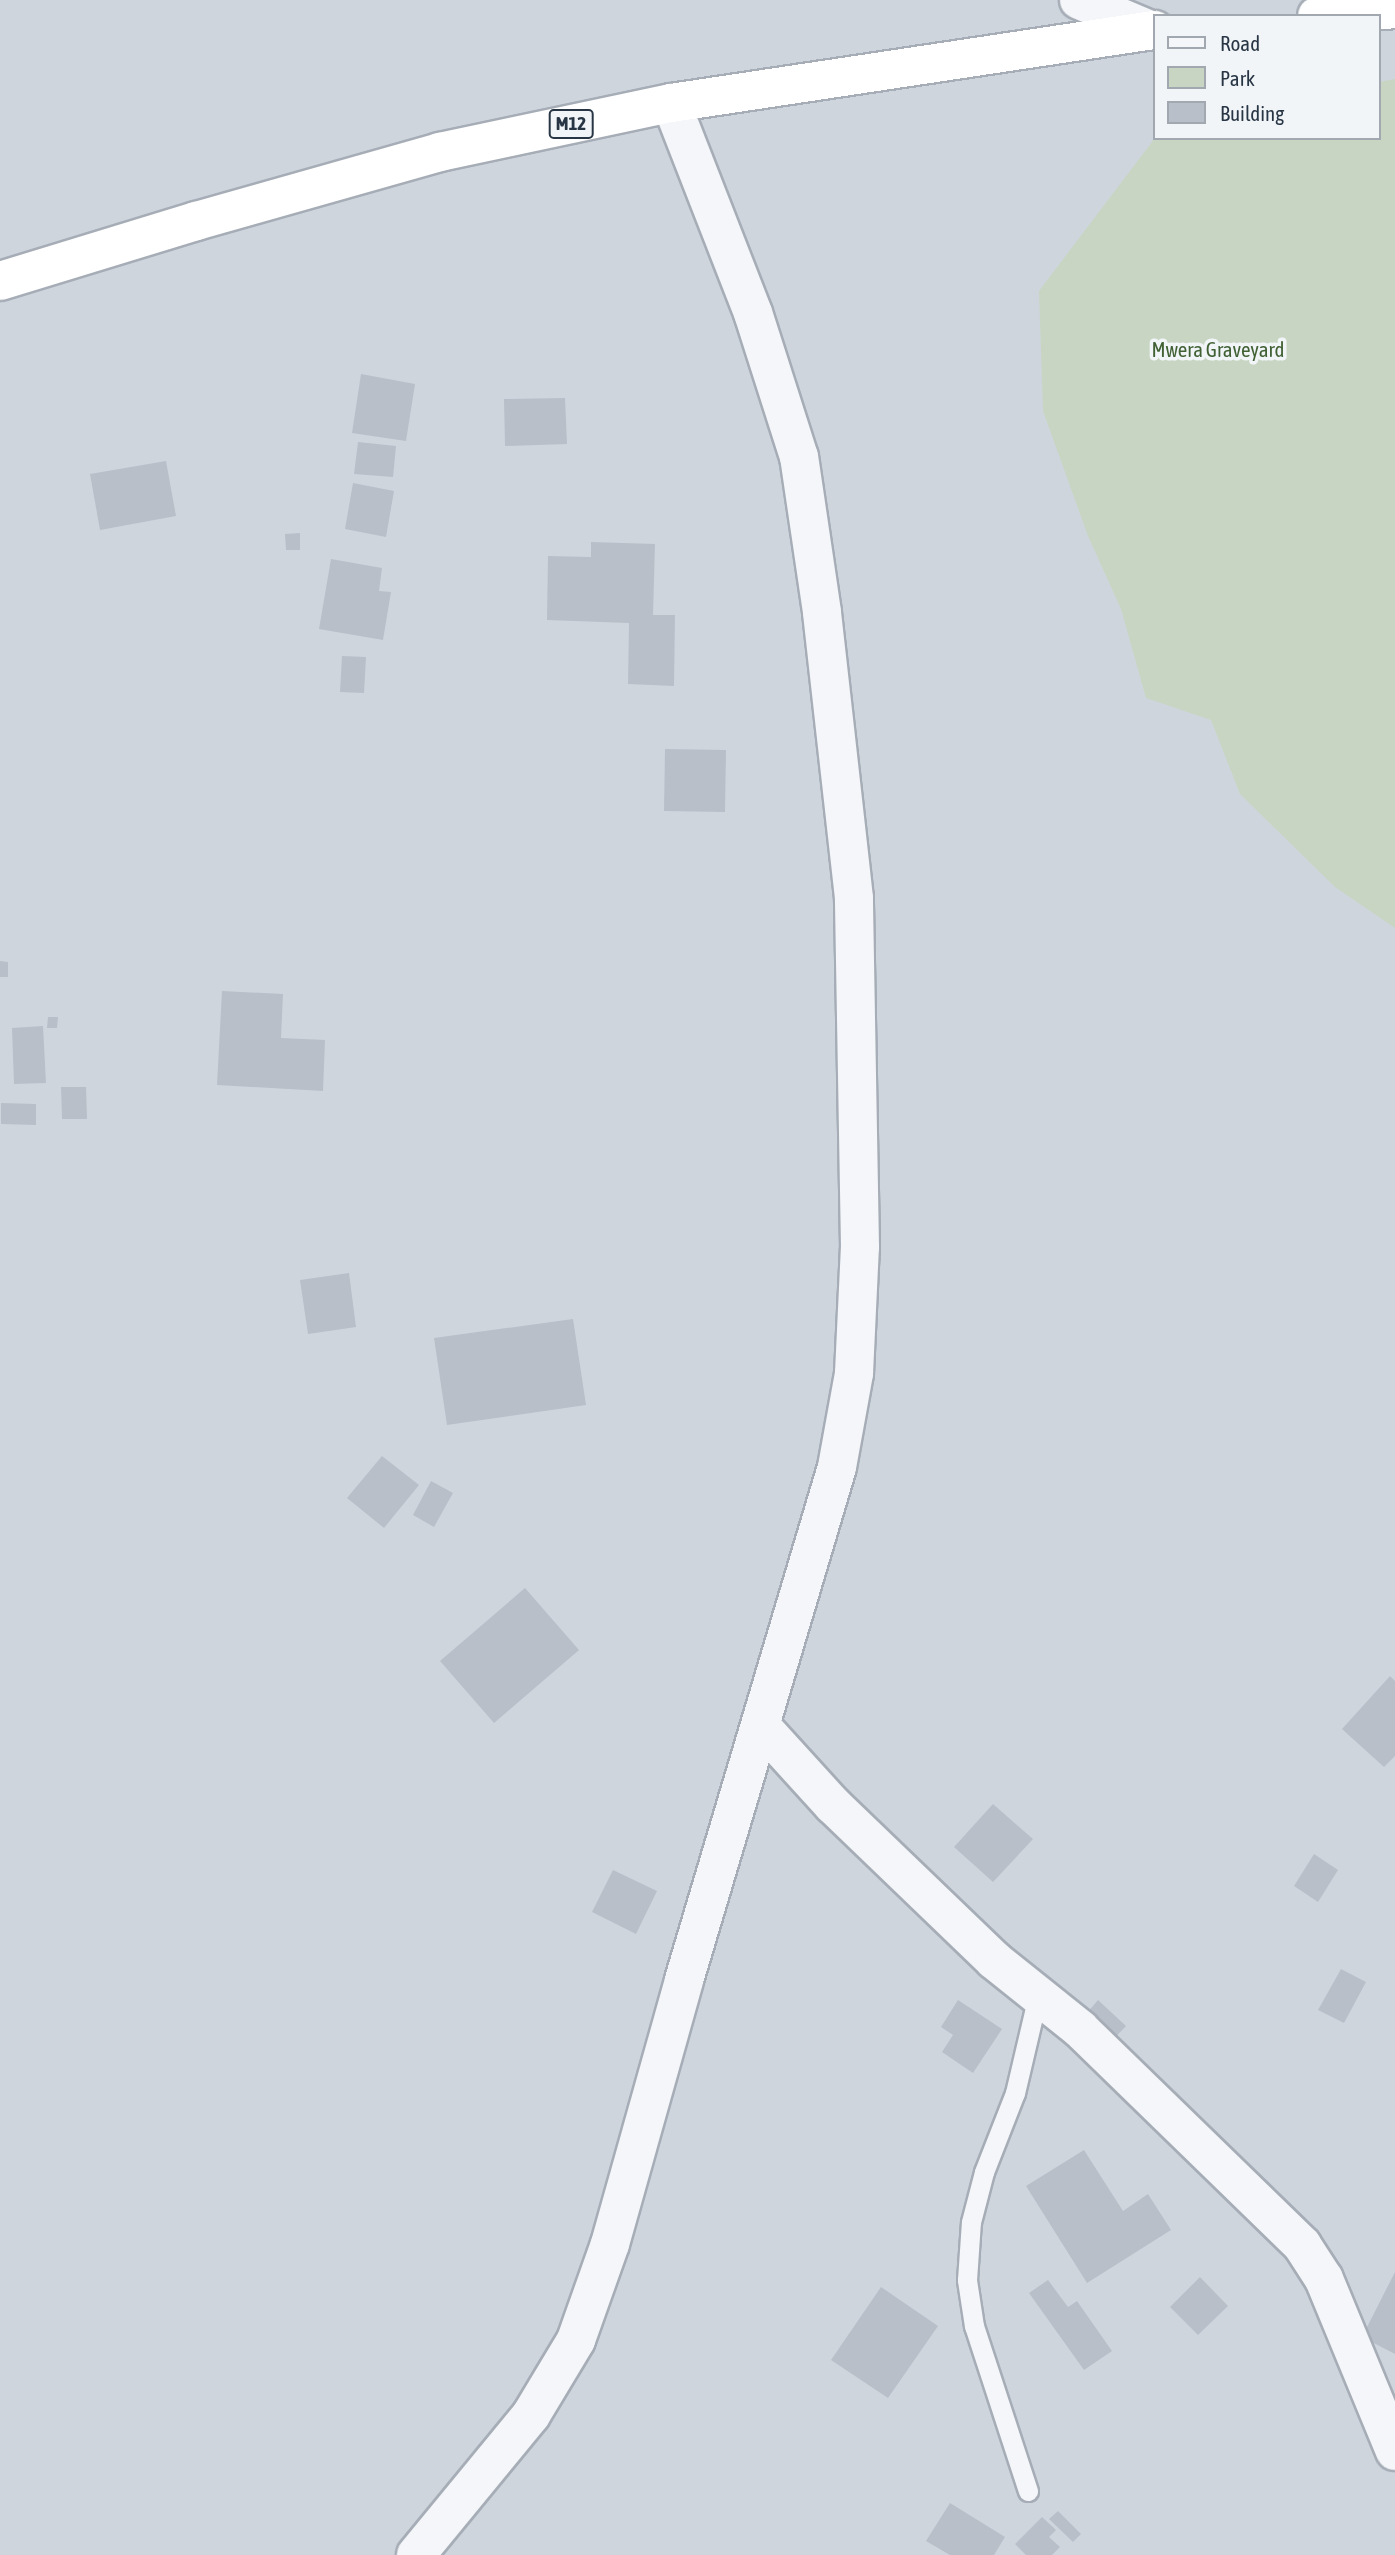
<!DOCTYPE html>
<html>
<head>
<meta charset="utf-8">
<style>
  body { margin:0 }
  #map { position:relative; width:1395px; height:2555px; overflow:hidden; background:#e1e6eb; font-family:"Asap Condensed",sans-serif }
  div>[style] { position:absolute }
  .built>* { inset:0; background:#cfd5dd }
  .green>* { inset:0; background:#c8d5c2 }
  .building>* { inset:0; background:#b8bfc9 }
  .roads { filter:drop-shadow(2px 0 #a6adb6) drop-shadow(-2px 0 #a6adb6) drop-shadow(0 2px #a6adb6) drop-shadow(0 -2px #a6adb6) }
  .service>* { height:19px; margin:-9.5px; padding:0 9.5px; transform-origin:9.5px; border-radius:9.5px; background:#f4f6f9 }
  .minor>* { height:38px; margin:-19px; padding:0 19px; transform-origin:19px; border-radius:19px; background:#f4f6f9 }
  .trunk>* { height:38px; margin:-19px; padding:0 19px; transform-origin:19px; border-radius:19px; background:#fff }
  span { translate:-50% -50%; white-space:nowrap; text-align:center; line-height:1.15; -webkit-text-stroke:7px #f1f5f8; paint-order:stroke }
  .shield-label span { padding:2px 5px; background:#f1f5f8; border:2px solid; border-radius:5px; -webkit-text-stroke-width:0 }
  .shield-label { font-size:19px; color:#283544; font-weight:700 }
  .park-label { font-size:21px; color:#416135 }
  .legend { position:absolute; left:1153px; top:14px; width:228px; height:126px; box-sizing:border-box; background:#f1f5f8; border:2px solid #a1a8b0; margin:0; padding:9px 12px; list-style:none; font-size:21px; color:#283544 }
  .legend li { display:flex; align-items:center; gap:14px; height:35px }
  .legend b { width:35px; border:2px solid #a1a8b0 }
</style>
</head>
<body>
<div id="map">
  <div class="built">
    <i style="clip-path:polygon(evenodd,0 0,1395px 0,1395px 2555px,0 2555px,0 0,1155px 16px,1379px 16px,1379px 138px,1155px 138px,1155px 16px)"></i>
  </div>
  <div class="green">
    <i style="clip-path:polygon(1395px 79px,1395px 928px,1335px 887px,1240px 794px,1211px 720px,1146px 698px,1121px 609px,1088px 536px,1043px 411px,1039px 291px,1155px 138px,1379px 138px,1379px 82px)"></i>
  </div>
  <div class="building">
    <i style="clip-path:polygon(361px 374px,415px 384px,406px 441px,352px 433px)"></i>
    <i style="clip-path:polygon(565px 398px,567px 444px,505px 446px,504px 399px)"></i>
    <i style="clip-path:polygon(358px 442px,396px 446px,393px 477px,354px 474px)"></i>
    <i style="clip-path:polygon(166px 461px,176px 516px,100px 530px,90px 474px)"></i>
    <i style="clip-path:polygon(353px 483px,394px 491px,386px 537px,345px 529px)"></i>
    <i style="clip-path:polygon(300px 533px,300px 550px,286px 550px,285px 534px)"></i>
    <i style="clip-path:polygon(591px 542px,655px 544px,653px 615px,675px 615px,674px 686px,628px 684px,629px 623px,547px 620px,548px 556px,591px 557px)"></i>
    <i style="clip-path:polygon(331px 559px,382px 568px,379px 591px,391px 592px,383px 640px,319px 629px)"></i>
    <i style="clip-path:polygon(342px 656px,366px 657px,364px 693px,340px 692px)"></i>
    <i style="clip-path:polygon(665px 749px,726px 750px,725px 812px,664px 811px)"></i>
    <i style="clip-path:polygon(0 961px,8px 962px,8px 977px,0 977px)"></i>
    <i style="clip-path:polygon(222px 991px,283px 994px,281px 1038px,325px 1040px,323px 1091px,217px 1085px)"></i>
    <i style="clip-path:polygon(48px 1017px,58px 1017px,57px 1028px,47px 1028px)"></i>
    <i style="clip-path:polygon(43px 1026px,46px 1083px,14px 1084px,12px 1028px)"></i>
    <i style="clip-path:polygon(61px 1087px,86px 1087px,87px 1119px,62px 1119px)"></i>
    <i style="clip-path:polygon(1px 1103px,36px 1104px,36px 1125px,1px 1124px)"></i>
    <i style="clip-path:polygon(349px 1273px,356px 1327px,308px 1334px,300px 1280px)"></i>
    <i style="clip-path:polygon(573px 1319px,586px 1405px,447px 1425px,434px 1338px)"></i>
    <i style="clip-path:polygon(382px 1456px,419px 1485px,384px 1528px,347px 1498px)"></i>
    <i style="clip-path:polygon(431px 1481px,453px 1493px,434px 1527px,413px 1515px)"></i>
    <i style="clip-path:polygon(525px 1588px,579px 1650px,494px 1723px,440px 1661px)"></i>
    <i style="clip-path:polygon(1390px 1676px,1395px 1681px,1395px 1756px,1384px 1767px,1342px 1729px)"></i>
    <i style="clip-path:polygon(993px 1804px,1033px 1839px,993px 1882px,954px 1847px)"></i>
    <i style="clip-path:polygon(1314px 1854px,1338px 1870px,1318px 1902px,1294px 1886px)"></i>
    <i style="clip-path:polygon(613px 1870px,657px 1891px,636px 1934px,592px 1912px)"></i>
    <i style="clip-path:polygon(1341px 1969px,1366px 1982px,1344px 2023px,1318px 2010px)"></i>
    <i style="clip-path:polygon(958px 2000px,1002px 2029px,973px 2073px,942px 2052px,953px 2035px,941px 2027px)"></i>
    <i style="clip-path:polygon(1098px 2000px,1126px 2026px,1107px 2046px,1080px 2021px)"></i>
    <i style="clip-path:polygon(1084px 2150px,1123px 2211px,1148px 2194px,1171px 2230px,1087px 2283px,1026px 2186px)"></i>
    <i style="clip-path:polygon(1395px 2272px,1395px 2354px,1362px 2337px)"></i>
    <i style="clip-path:polygon(1200px 2277px,1228px 2306px,1198px 2335px,1170px 2307px)"></i>
    <i style="clip-path:polygon(1048px 2280px,1068px 2307px,1077px 2301px,1112px 2351px,1084px 2370px,1029px 2293px)"></i>
    <i style="clip-path:polygon(881px 2287px,938px 2326px,888px 2398px,831px 2360px)"></i>
    <i style="clip-path:polygon(950px 2503px,1005px 2537px,994px 2555px,950px 2555px,926px 2541px)"></i>
    <i style="clip-path:polygon(1058px 2511px,1081px 2534px,1073px 2542px,1049px 2519px)"></i>
    <i style="clip-path:polygon(1042px 2517px,1056px 2530px,1049px 2537px,1060px 2547px,1052px 2555px,1026px 2555px,1015px 2544px)"></i>
  </div>
  <div class="roads">
    <div class="service">
      <i style="left:1028px;top:2491px;width:174px;rotate:-108.1deg"></i>
      <i style="left:974px;top:2326px;width:47px;rotate:-98.7deg"></i>
      <i style="left:967px;top:2280px;width:58px;rotate:-86.1deg"></i>
      <i style="left:971px;top:2222px;width:52px;rotate:-75.4deg"></i>
      <i style="left:984px;top:2172px;width:85px;rotate:-68.6deg"></i>
      <i style="left:1015px;top:2093px;width:101px;rotate:-76.8deg"></i>
    </div>
    <div class="minor">
      <i style="left:1079px;top:0;width:77px;rotate:22.9deg"></i>
      <i style="left:761px;top:1726px;width:107px;rotate:47.7deg"></i>
      <i style="left:833px;top:1805px;width:223px;rotate:43.9deg"></i>
      <i style="left:994px;top:1960px;width:110px;rotate:38.7deg"></i>
      <i style="left:1080px;top:2029px;width:310px;rotate:44.2deg"></i>
      <i style="left:1302px;top:2245px;width:40px;rotate:57.1deg"></i>
      <i style="left:1324px;top:2279px;width:186px;rotate:67.6deg"></i>
      <i style="left:416px;top:2555px;width:181px;rotate:-50.6deg"></i>
      <i style="left:531px;top:2415px;width:87px;rotate:-59deg"></i>
      <i style="left:576px;top:2340px;width:102px;rotate:-70.5deg"></i>
      <i style="left:610px;top:2244px;width:274px;rotate:-74.3deg"></i>
      <i style="left:684px;top:1980px;width:535px;rotate:-73.39deg"></i>
      <i style="left:837px;top:1467px;width:96px;rotate:-79.7deg"></i>
      <i style="left:854px;top:1373px;width:126px;rotate:-87.3deg"></i>
      <i style="left:860px;top:1247px;width:349px;rotate:-91deg"></i>
      <i style="left:854px;top:898px;width:288px;rotate:-96.4deg"></i>
      <i style="left:822px;top:612px;width:157px;rotate:-98.4deg"></i>
      <i style="left:799px;top:457px;width:151px;rotate:-107.7deg"></i>
      <i style="left:753px;top:313px;width:225px;rotate:-111.3deg"></i>
    </div>
    <div class="trunk">
      <i style="left:1317px;top:16px;width:78px;rotate:-5.1deg"></i>
      <i style="left:0;top:281px;width:205px;rotate:-17deg"></i>
      <i style="left:196px;top:221px;width:254px;rotate:-15.8deg"></i>
      <i style="left:440px;top:152px;width:236px;rotate:-12deg"></i>
      <i style="left:671px;top:103px;width:489px;rotate:-8.6deg"></i>
    </div>
  </div>
  <div class="shield-label">
    <span style="left:571px;top:124px">M12</span>
  </div>
  <div class="park-label">
    <span style="left:1218px;top:349px">Mwera Graveyard</span>
  </div>
  <ul class="legend">
  <li><b style="height:9px;background:#f4f6f9"></b>Road</li>
  <li><b style="height:19px;background:#c8d5c2"></b>Park</li>
  <li><b style="height:19px;background:#b8bfc9"></b>Building</li>
  </ul>
</div>
</body>
</html>
